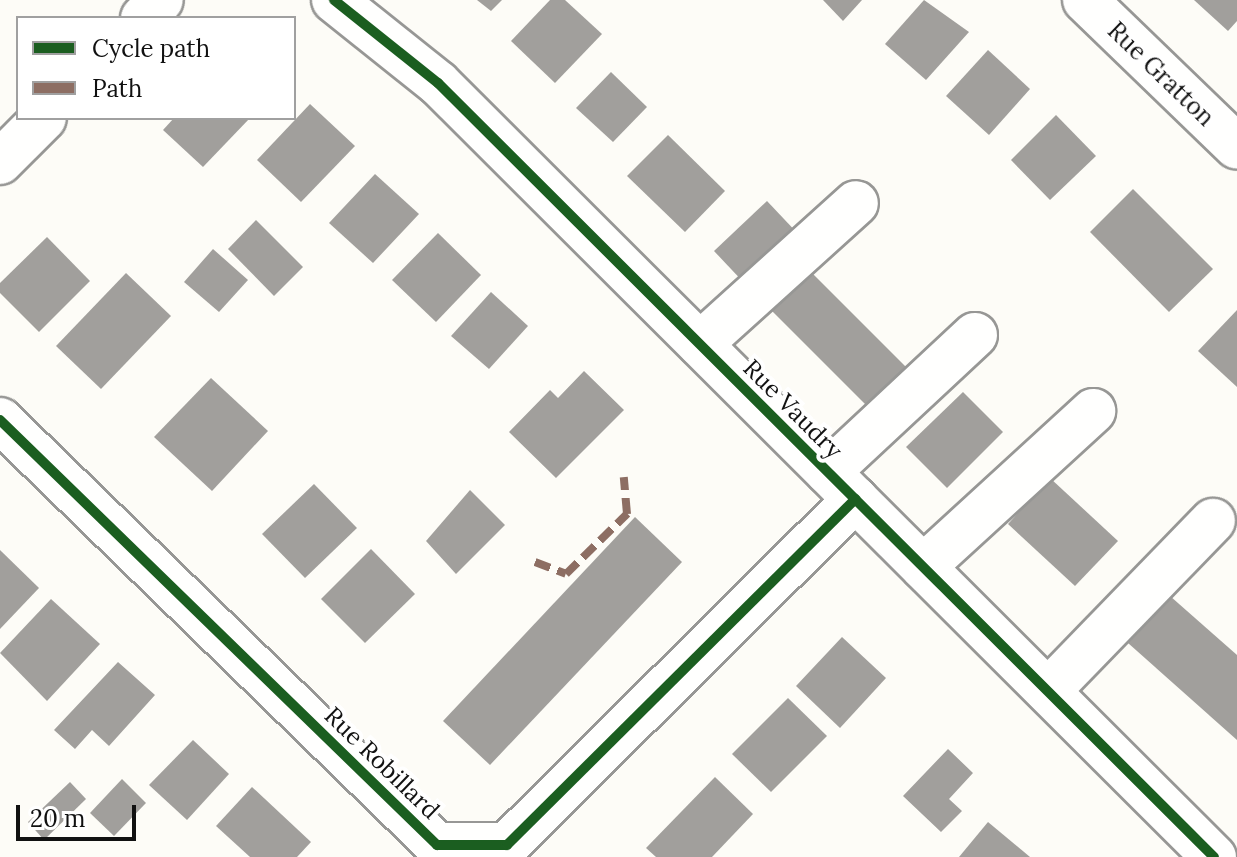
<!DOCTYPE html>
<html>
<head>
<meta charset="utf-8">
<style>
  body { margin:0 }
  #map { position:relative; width:1237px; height:857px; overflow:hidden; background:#fdfcf7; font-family:Lora,serif }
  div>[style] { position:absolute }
  .building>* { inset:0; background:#a19f9c }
  .roads { filter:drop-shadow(2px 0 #979795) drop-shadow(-2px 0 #979795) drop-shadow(0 2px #979795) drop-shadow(0 -2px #979795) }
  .minor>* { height:44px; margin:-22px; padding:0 22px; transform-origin:22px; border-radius:22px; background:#fffffe }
  .quiet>* { height:8px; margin-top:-4px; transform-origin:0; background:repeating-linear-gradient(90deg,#8d6e63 0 16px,transparent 0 24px) }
  .cycleway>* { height:10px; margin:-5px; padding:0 5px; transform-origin:5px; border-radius:5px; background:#1b5e20 }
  span { translate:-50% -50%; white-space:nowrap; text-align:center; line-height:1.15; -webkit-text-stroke:8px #fff; paint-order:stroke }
  .street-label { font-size:24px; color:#111 }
  .legend { position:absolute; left:16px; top:16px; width:280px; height:104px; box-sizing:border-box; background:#fff; border:2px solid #a0a0a0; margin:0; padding:10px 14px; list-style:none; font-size:24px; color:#111 }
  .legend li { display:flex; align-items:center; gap:16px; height:40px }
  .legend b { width:40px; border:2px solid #a0a0a0 }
  .scale { position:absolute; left:16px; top:805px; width:120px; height:36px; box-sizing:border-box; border:4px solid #111; border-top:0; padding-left:10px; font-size:24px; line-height:28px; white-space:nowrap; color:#111; -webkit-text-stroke:6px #fff; paint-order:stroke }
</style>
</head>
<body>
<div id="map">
  <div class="building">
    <i style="clip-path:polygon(477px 0,502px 0,491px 11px)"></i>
    <i style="clip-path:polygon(550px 0,565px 0,602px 34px,555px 83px,511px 41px)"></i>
    <i style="clip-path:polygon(823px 0,862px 0,843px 21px)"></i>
    <i style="clip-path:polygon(924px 0,969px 32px,926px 80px,885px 44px)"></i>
    <i style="clip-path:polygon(1194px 0,1237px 0,1237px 21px,1228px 31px)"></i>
    <i style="clip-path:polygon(988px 50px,1030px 89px,989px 135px,946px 96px)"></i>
    <i style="clip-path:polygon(611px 72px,647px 107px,613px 142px,576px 108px)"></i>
    <i style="clip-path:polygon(310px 104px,355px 146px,301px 202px,257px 160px)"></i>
    <i style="clip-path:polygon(1056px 115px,1096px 156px,1050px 200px,1011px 160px)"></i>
    <i style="clip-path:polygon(174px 118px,250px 118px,203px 167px,163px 130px)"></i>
    <i style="clip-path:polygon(668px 135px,725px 191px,685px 232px,627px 176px)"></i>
    <i style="clip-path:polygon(375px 174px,419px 214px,373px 263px,329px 223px)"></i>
    <i style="clip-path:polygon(1133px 189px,1213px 269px,1169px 312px,1090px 232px)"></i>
    <i style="clip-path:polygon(767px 201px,801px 237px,748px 287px,714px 251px)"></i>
    <i style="clip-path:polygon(256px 220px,303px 267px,274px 296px,228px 249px)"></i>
    <i style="clip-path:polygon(438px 233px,481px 275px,436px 322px,392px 280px)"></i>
    <i style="clip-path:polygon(47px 237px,90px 281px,39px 332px,0 293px,0 283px)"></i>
    <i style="clip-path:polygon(213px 249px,248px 280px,219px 312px,184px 282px)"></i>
    <i style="clip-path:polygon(802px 263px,920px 381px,881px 420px,763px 302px)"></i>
    <i style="clip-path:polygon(126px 273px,171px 316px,101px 389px,56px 346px)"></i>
    <i style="clip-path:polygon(491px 292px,528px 326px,489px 369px,451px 336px)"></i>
    <i style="clip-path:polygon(1237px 310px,1237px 387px,1198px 351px)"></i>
    <i style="clip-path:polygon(584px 371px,624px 410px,556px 478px,509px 432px,550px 390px,558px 398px)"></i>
    <i style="clip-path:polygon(211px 378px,268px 431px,212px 491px,154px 437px)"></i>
    <i style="clip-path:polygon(963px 392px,1003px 432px,947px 488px,906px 447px)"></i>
    <i style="clip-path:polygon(1050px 478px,1118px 541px,1075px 586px,1008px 524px)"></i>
    <i style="clip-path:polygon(314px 484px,357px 528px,305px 578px,262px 534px)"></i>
    <i style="clip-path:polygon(470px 490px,505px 525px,456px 574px,426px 541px)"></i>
    <i style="clip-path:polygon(635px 517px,682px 562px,490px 765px,443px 721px)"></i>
    <i style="clip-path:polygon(371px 549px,415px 594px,365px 643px,321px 599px)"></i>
    <i style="clip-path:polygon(0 550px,39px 588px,0 629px)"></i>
    <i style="clip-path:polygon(1170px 596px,1237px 655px,1237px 740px,1128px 643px)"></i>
    <i style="clip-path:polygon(51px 599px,100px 644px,47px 701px,0 653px)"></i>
    <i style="clip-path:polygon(842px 637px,886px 678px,840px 728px,796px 686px)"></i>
    <i style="clip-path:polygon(118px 662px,155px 695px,109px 746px,92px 730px,75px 749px,54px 730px)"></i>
    <i style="clip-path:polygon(788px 698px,827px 736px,771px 792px,732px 754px)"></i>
    <i style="clip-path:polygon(193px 740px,229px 774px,187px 820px,149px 785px)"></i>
    <i style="clip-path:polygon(948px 749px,973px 773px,949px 799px,962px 811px,941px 832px,903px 796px)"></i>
    <i style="clip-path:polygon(715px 777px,753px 814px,712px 857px,656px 857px,646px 848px)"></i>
    <i style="clip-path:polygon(122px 779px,146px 803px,114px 836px,90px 813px)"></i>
    <i style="clip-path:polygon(70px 782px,86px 799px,44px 840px,28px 822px)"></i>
    <i style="clip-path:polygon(252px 787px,311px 842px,297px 857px,250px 857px,216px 826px)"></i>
    <i style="clip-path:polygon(988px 822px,1030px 857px,959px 857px)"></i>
  </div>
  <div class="roads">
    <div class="minor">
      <i style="left:334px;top:0;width:133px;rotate:38.6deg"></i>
      <i style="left:438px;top:83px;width:1096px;rotate:44.93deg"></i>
      <i style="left:1085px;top:0;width:211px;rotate:44deg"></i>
      <i style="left:143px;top:18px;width:25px;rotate:-45deg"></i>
      <i style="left:0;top:162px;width:62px;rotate:-45deg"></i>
      <i style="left:700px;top:344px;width:210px;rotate:-42.1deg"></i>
      <i style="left:0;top:420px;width:610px;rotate:44.2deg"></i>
      <i style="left:437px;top:845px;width:70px"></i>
      <i style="left:507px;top:845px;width:491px;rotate:-44.8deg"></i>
      <i style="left:828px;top:472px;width:201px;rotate:-43deg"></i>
      <i style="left:923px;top:567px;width:231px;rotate:-42.5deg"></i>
      <i style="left:1048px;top:691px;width:237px;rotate:-45.9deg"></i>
    </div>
  </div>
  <div class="quiet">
    <i style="left:535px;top:562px;width:33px;rotate:21deg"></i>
    <i style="left:566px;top:574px;width:86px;rotate:-44.5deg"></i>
    <i style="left:627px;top:514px;width:37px;rotate:-95deg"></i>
  </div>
  <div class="cycleway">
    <i style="left:334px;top:0;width:133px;rotate:38.6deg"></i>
    <i style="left:438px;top:83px;width:1096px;rotate:44.93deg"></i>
    <i style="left:0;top:420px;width:610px;rotate:44.2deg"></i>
    <i style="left:437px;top:845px;width:70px"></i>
    <i style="left:507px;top:845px;width:491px;rotate:-44.8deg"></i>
  </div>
  <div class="street-label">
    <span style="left:1161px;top:74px;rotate:44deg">Rue Gratton</span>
    <span style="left:793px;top:409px;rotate:45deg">Rue Vaudry</span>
    <span style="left:382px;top:763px;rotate:44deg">Rue Robillard</span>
  </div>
  <ul class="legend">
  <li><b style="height:10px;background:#1b5e20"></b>Cycle path</li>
  <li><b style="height:10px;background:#8d6e63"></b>Path</li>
  </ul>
  <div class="scale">20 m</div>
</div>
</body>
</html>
